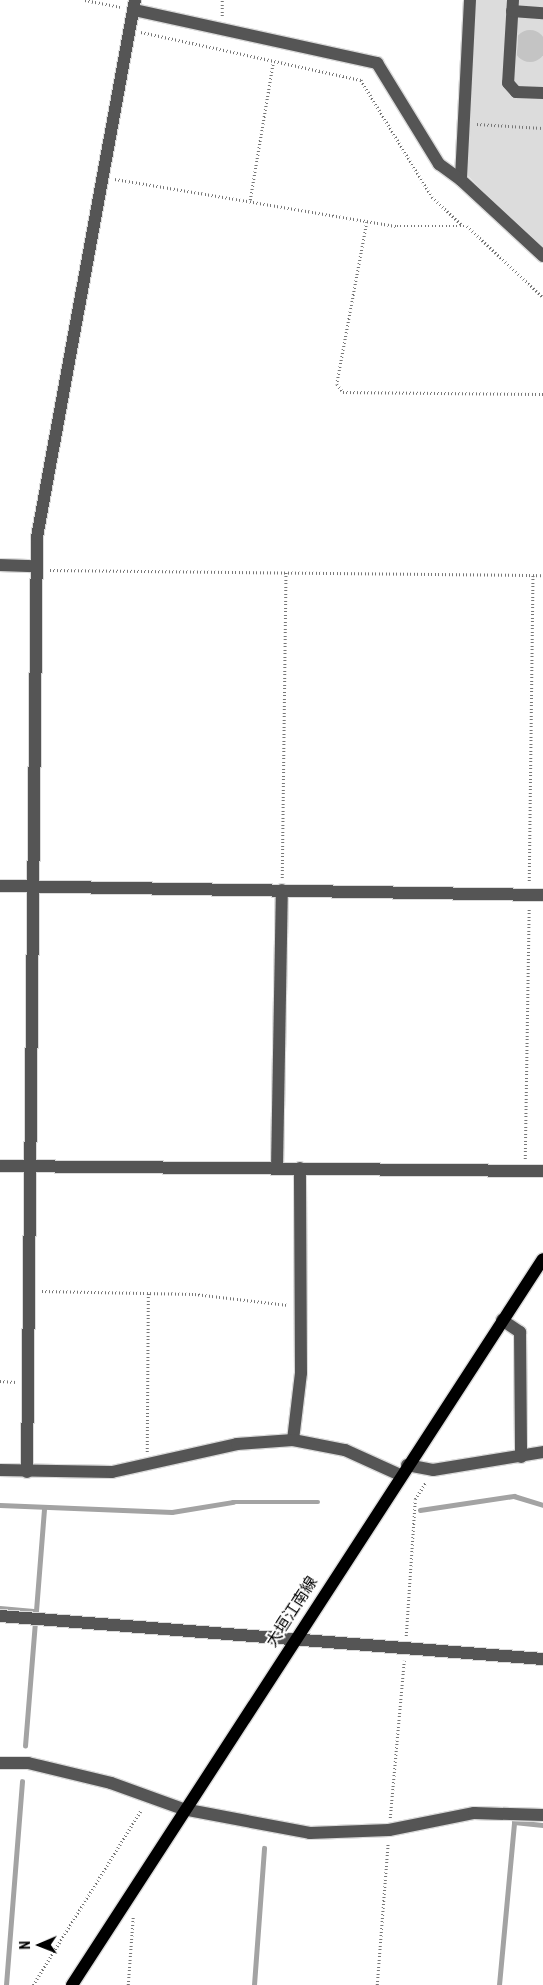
<!DOCTYPE html>
<html>
<head>
<meta charset="utf-8">
<style>
  body { margin:0 }
  #map { position:relative; width:543px; height:1985px; overflow:hidden; background:#fff; font-family:"Roboto Condensed","Noto Sans JP",sans-serif }
  div>[style] { position:absolute }
  .green>* { inset:0; background:#dcdcdc }
  .stream>* { height:4.5px; margin:-2.25px; padding:0 2.25px; transform-origin:2.25px; border-radius:2.25px; background:#a3a3a3 }
  .building>* { inset:0; background:#c4c4c4 }
  .round { border-radius:50% }
  .path>* { height:2.5px; margin-top:-1.25px; transform-origin:0; background:repeating-linear-gradient(90deg,#777 0 1px,transparent 0 3.5px) }
  .roads { filter:drop-shadow(1px 0 #dbdbdb) drop-shadow(-1px 0 #dbdbdb) drop-shadow(0 1px #dbdbdb) drop-shadow(0 -1px #dbdbdb) }
  .minor>* { height:12px; margin:-6px; padding:0 6px; transform-origin:6px; border-radius:6px; background:#555 }
  .major>* { height:12px; margin:-6px; padding:0 6px; transform-origin:6px; border-radius:6px; background:#000 }
  span { translate:-50% -50%; white-space:nowrap; text-align:center; line-height:1.15; -webkit-text-stroke:4px #fff; paint-order:stroke }
  .street-label { font-size:16px; color:#000 }
  .north { position:absolute; left:15px; top:1920px; width:50px; height:50px; -webkit-text-stroke:4px #fff; paint-order:stroke; rotate:269deg; font-size:14px; font-weight:700; line-height:20px; text-align:center; color:#000 }
  .north::after { content:''; display:block; margin:auto; width:18px; height:22px; background:#000; clip-path:polygon(50% 0,100% 100%,50% 72%,0 100%) }
</style>
</head>
<body>
<div id="map">
  <div class="green">
    <i style="clip-path:polygon(477px 0,543px 0,543px 250px,466px 174px)"></i>
  </div>
  <div class="stream">
    <i style="left:0;top:1505px;width:172px;rotate:2.3deg"></i>
    <i style="left:172px;top:1512px;width:62px;rotate:-9.3deg"></i>
    <i style="left:233px;top:1502px;width:85px"></i>
    <i style="left:420px;top:1510px;width:95px;rotate:-8.5deg"></i>
    <i style="left:514px;top:1496px;width:30px;rotate:17deg"></i>
    <i style="left:0;top:1608px;width:36px;rotate:5deg"></i>
    <i style="left:36px;top:1611px;width:102px;rotate:-85.5deg"></i>
    <i style="left:25px;top:1746px;width:123px;rotate:-85.4deg"></i>
    <i style="left:6px;top:1985px;width:204px;rotate:-85.5deg"></i>
    <i style="left:254px;top:1985px;width:137px;rotate:-85.8deg"></i>
    <i style="left:499px;top:1985px;width:164px;rotate:-84.7deg"></i>
    <i style="left:514px;top:1822px;width:29px;rotate:6deg"></i>
  </div>
  <div class="building">
    <i class="round" style="left:514px;top:30px;width:32px;height:32px"></i>
  </div>
  <div class="path">
    <i style="left:85px;top:0;width:36px;rotate:11deg"></i>
    <i style="left:222px;top:16px;width:16px;rotate:-90deg"></i>
    <i style="left:141px;top:32px;width:225px;rotate:12.3deg"></i>
    <i style="left:361px;top:80px;width:137px;rotate:58.7deg"></i>
    <i style="left:432px;top:197px;width:40px;rotate:43deg"></i>
    <i style="left:477px;top:124px;width:66px;rotate:3.5deg"></i>
    <i style="left:115px;top:179px;width:286px;rotate:9.5deg"></i>
    <i style="left:397px;top:226px;width:70px"></i>
    <i style="left:467px;top:226px;width:104px;rotate:43.1deg"></i>
    <i style="left:250px;top:200px;width:140px;rotate:-80.5deg"></i>
    <i style="left:367px;top:222px;width:165px;rotate:100.5deg"></i>
    <i style="left:337px;top:384px;width:10px;rotate:53deg"></i>
    <i style="left:343px;top:392px;width:200px;rotate:0.6deg"></i>
    <i style="left:50px;top:570px;width:493px;rotate:0.6deg"></i>
    <i style="left:282px;top:878px;width:307px;rotate:-89.3deg"></i>
    <i style="left:529px;top:881px;width:306px;rotate:-89.3deg"></i>
    <i style="left:525px;top:1159px;width:252px;rotate:-89.1deg"></i>
    <i style="left:42px;top:1291px;width:153px;rotate:1.1deg"></i>
    <i style="left:195px;top:1294px;width:94px;rotate:6.7deg"></i>
    <i style="left:0;top:1381px;width:16px;rotate:4deg"></i>
    <i style="left:147px;top:1452px;width:159px;rotate:-89.6deg"></i>
    <i style="left:406px;top:1636px;width:137px;rotate:-86.2deg"></i>
    <i style="left:415px;top:1499px;width:20px;rotate:-57deg"></i>
    <i style="left:390px;top:1818px;width:158px;rotate:-84.9deg"></i>
    <i style="left:33px;top:1985px;width:206px;rotate:-58.3deg"></i>
    <i style="left:128px;top:1985px;width:68px;rotate:-85.8deg"></i>
    <i style="left:377px;top:1985px;width:142px;rotate:-85.6deg"></i>
  </div>
  <div class="roads">
    <div class="minor">
      <i style="left:470px;top:0;width:180px;rotate:92.9deg"></i>
      <i style="left:461px;top:180px;width:112px;rotate:42.8deg"></i>
      <i style="left:513px;top:0;width:83px;rotate:93.4deg"></i>
      <i style="left:508px;top:83px;width:12px;rotate:48deg"></i>
      <i style="left:516px;top:92px;width:27px;rotate:2deg"></i>
      <i style="left:134px;top:10px;width:249px;rotate:12.3deg"></i>
      <i style="left:377px;top:63px;width:119px;rotate:58.5deg"></i>
      <i style="left:439px;top:164px;width:27px;rotate:36deg"></i>
      <i style="left:512px;top:11px;width:31px;rotate:4deg"></i>
      <i style="left:0;top:565px;width:36px;rotate:2deg"></i>
      <i style="left:0;top:886px;width:543px;rotate:0.95deg"></i>
      <i style="left:0;top:1166px;width:543px;rotate:0.53deg"></i>
      <i style="left:277px;top:1168px;width:278px;rotate:-89deg"></i>
      <i style="left:502px;top:1320px;width:22px;rotate:34deg"></i>
      <i style="left:520px;top:1332px;width:125px;rotate:89.5deg"></i>
      <i style="left:293px;top:1440px;width:67px;rotate:-83.2deg"></i>
      <i style="left:301px;top:1373px;width:205px;rotate:-90.3deg"></i>
      <i style="left:407px;top:1465px;width:26px;rotate:11deg"></i>
      <i style="left:433px;top:1470px;width:111px;rotate:-9.3deg"></i>
      <i style="left:0;top:1470px;width:112px;rotate:1deg"></i>
      <i style="left:112px;top:1472px;width:128px;rotate:-12.6deg"></i>
      <i style="left:237px;top:1444px;width:56px;rotate:-4.1deg"></i>
      <i style="left:293px;top:1440px;width:53px;rotate:10.9deg"></i>
      <i style="left:345px;top:1450px;width:60px;rotate:24.4deg"></i>
      <i style="left:27px;top:1472px;width:935px;rotate:-89.39deg"></i>
      <i style="left:37px;top:537px;width:546px;rotate:-79.66deg"></i>
      <i style="left:0;top:1616px;width:545px;rotate:4.53deg"></i>
      <i style="left:0;top:1763px;width:28px"></i>
      <i style="left:28px;top:1763px;width:85px;rotate:13.5deg"></i>
      <i style="left:111px;top:1783px;width:77px;rotate:19.9deg"></i>
      <i style="left:183px;top:1809px;width:129px;rotate:10.7deg"></i>
      <i style="left:310px;top:1833px;width:79px;rotate:-2.2deg"></i>
      <i style="left:389px;top:1830px;width:87px;rotate:-11.3deg"></i>
      <i style="left:474px;top:1813px;width:69px;rotate:1.7deg"></i>
    </div>
    <div class="major">
      <i style="left:72px;top:1985px;width:865px;rotate:-57.03deg"></i>
    </div>
  </div>
  <div class="street-label">
    <span style="left:292px;top:1612px;rotate:-57deg">大垣江南線</span>
  </div>
  <div class="north">N</div>
</div>
</body>
</html>
